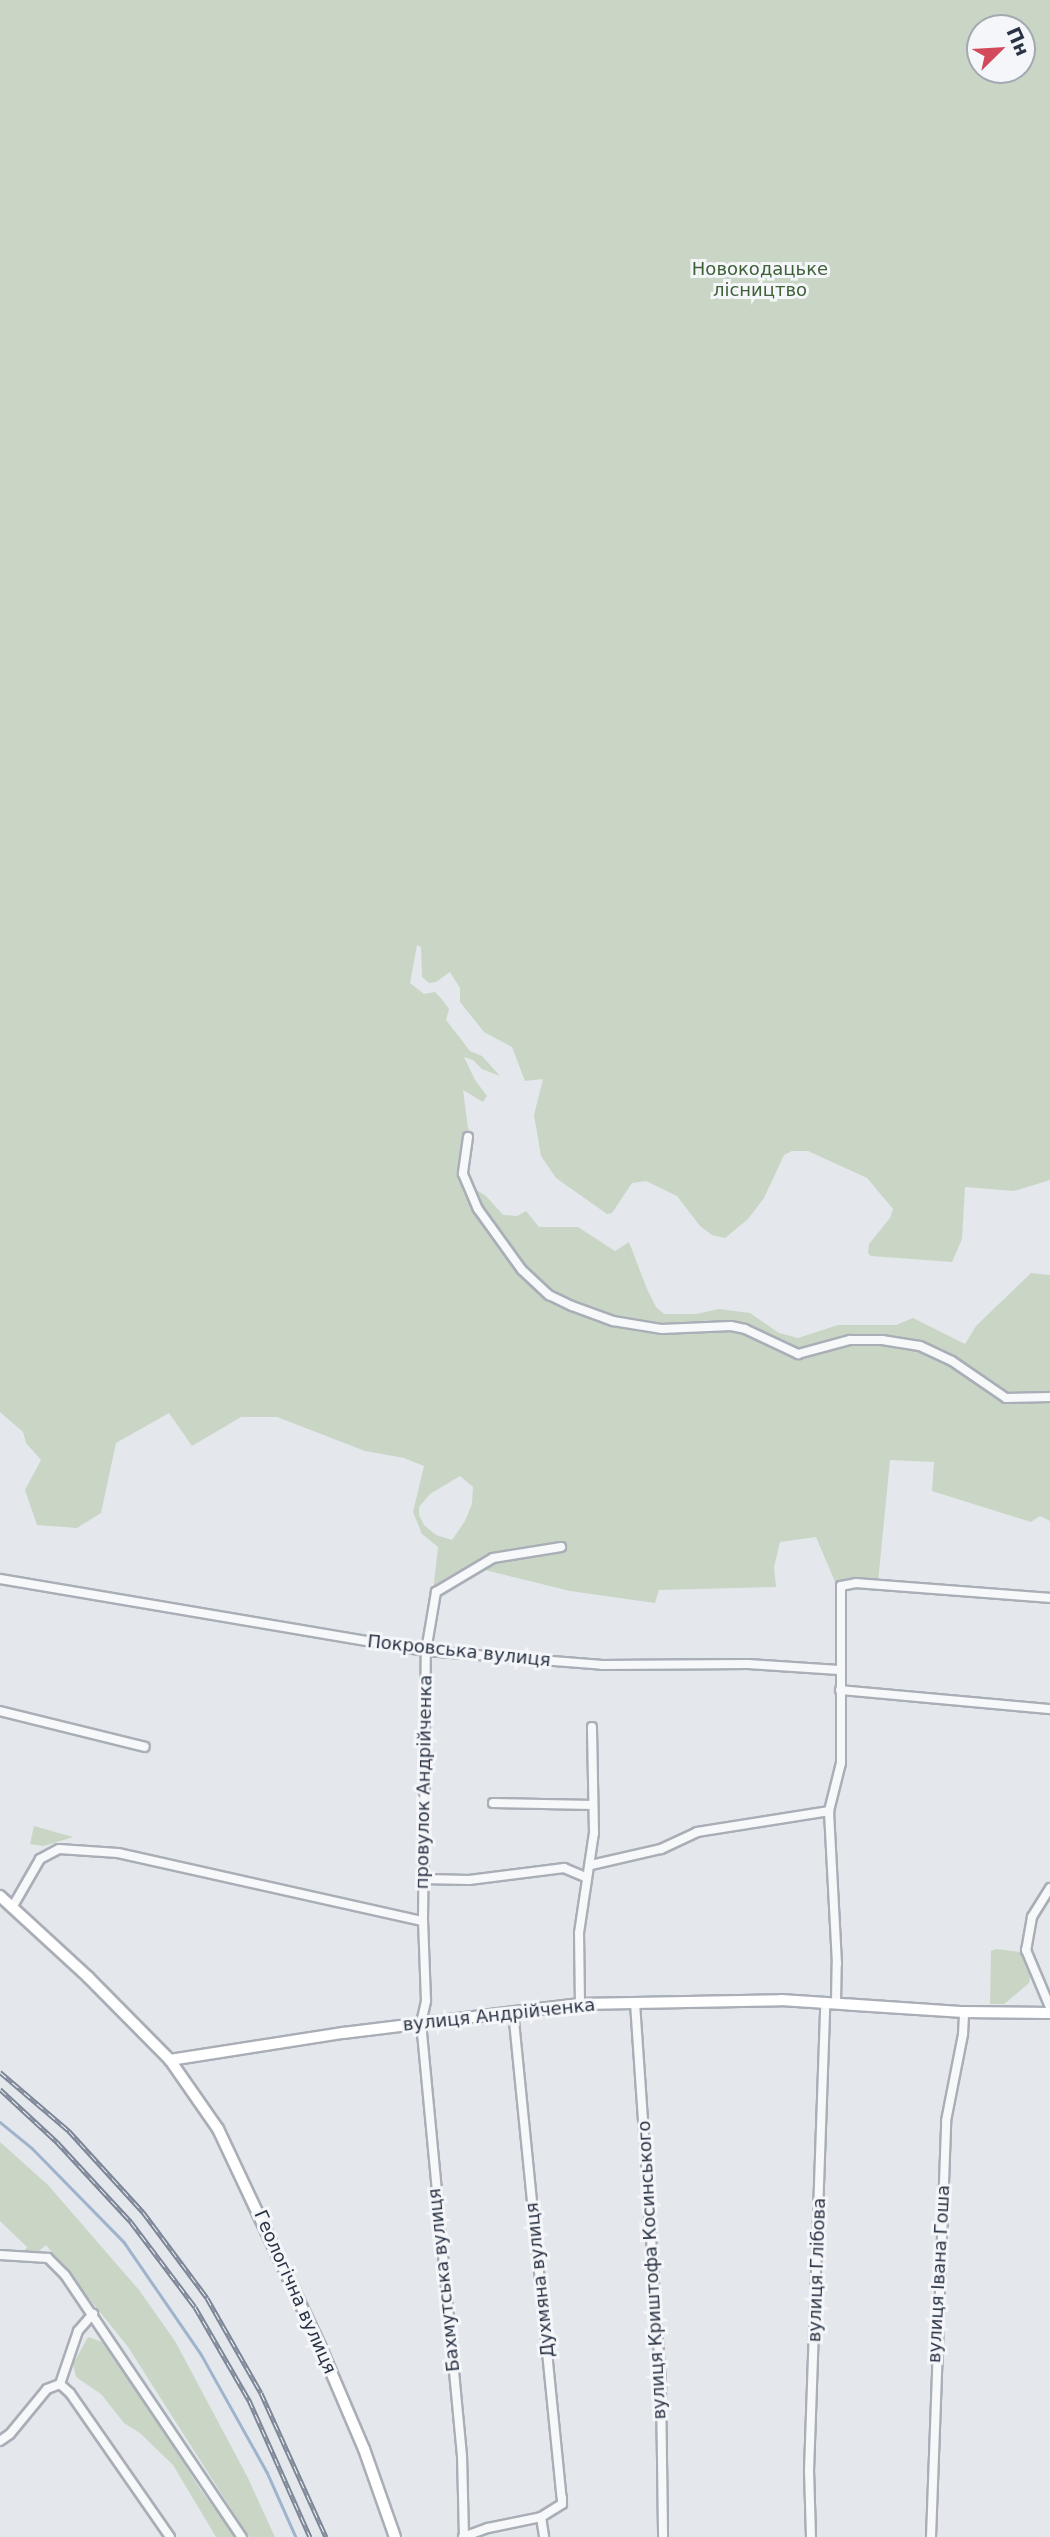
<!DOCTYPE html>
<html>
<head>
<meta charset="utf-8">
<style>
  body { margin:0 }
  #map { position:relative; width:1050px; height:2537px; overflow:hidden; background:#e4e7ec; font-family:"DejaVu Sans",sans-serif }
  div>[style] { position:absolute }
  .green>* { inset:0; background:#c9d6c5 }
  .stream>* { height:2.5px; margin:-1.25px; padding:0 1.25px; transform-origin:1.25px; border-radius:1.25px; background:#9fb4cc }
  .roads { filter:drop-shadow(2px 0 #a9aeb7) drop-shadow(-2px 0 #a9aeb7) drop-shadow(0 2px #a9aeb7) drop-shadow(0 -2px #a9aeb7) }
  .street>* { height:8px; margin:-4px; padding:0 4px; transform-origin:4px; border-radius:4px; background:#f7f8fa }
  .secondary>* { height:10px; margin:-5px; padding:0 5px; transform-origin:5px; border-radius:5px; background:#fff }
  .rail>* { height:5px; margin-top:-2.5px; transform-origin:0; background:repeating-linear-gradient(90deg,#f4f6f9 0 8px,#7d8696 0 16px); box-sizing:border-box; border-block:2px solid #7d8696 }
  span { translate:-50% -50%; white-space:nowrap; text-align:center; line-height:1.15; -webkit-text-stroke:6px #f4f6f9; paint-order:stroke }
  .park-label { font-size:18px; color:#3f6138 }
  .street-label { font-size:18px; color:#2b3445 }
  .north { position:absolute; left:966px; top:14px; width:70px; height:70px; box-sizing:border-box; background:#f4f6f9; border:2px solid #a4a8b1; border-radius:50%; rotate:66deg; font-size:19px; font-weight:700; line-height:28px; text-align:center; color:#2b3445 }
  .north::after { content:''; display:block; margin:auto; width:24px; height:32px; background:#d1495b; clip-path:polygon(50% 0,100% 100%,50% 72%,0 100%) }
</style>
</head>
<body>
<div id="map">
  <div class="green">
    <i style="clip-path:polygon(evenodd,0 0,1050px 0,1050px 1180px,1014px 1191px,965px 1187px,962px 1239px,952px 1262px,871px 1256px,868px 1253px,869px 1244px,890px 1218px,893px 1209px,867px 1178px,808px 1151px,792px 1151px,784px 1155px,764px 1198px,748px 1219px,725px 1238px,712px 1235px,700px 1226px,677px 1196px,646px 1181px,632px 1183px,612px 1213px,607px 1214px,556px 1178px,541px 1156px,534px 1115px,543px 1079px,525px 1081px,512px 1047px,484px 1032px,460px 1002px,460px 988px,450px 972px,436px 982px,429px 983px,422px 977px,421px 947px,417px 945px,410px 983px,424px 994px,435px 992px,441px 998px,449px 1009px,446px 1020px,470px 1051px,482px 1056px,500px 1076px,482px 1069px,473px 1060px,464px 1057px,475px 1080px,487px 1096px,483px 1102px,463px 1090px,468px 1128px,473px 1135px,469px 1143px,465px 1173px,470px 1186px,486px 1196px,503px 1215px,517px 1216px,526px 1211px,539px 1227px,578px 1227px,615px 1251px,629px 1242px,647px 1289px,656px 1307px,664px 1314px,696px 1314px,719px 1309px,750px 1313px,779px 1333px,798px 1338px,838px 1325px,896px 1325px,913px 1318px,965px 1344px,976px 1326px,1031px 1273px,1050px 1275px,1050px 1528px,1050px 1521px,1040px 1516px,1031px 1522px,932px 1491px,934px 1462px,890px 1460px,878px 1582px,854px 1580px,836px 1584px,816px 1537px,780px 1542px,774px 1567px,776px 1587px,659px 1590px,655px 1603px,570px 1591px,477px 1568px,433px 1592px,438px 1547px,422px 1534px,413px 1512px,424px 1466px,404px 1458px,365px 1451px,277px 1417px,241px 1417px,192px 1446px,169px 1413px,116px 1443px,101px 1513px,77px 1528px,37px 1525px,25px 1490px,41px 1460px,26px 1443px,23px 1432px,0 1412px,0 0,980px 28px,1022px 28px,1022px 70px,980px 70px,980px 28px,0 0,460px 1476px,473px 1487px,472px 1504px,465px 1521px,452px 1540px,436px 1535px,424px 1525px,419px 1515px,419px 1507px,430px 1494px,460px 1476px)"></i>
    <i style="clip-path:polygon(34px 1826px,73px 1837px,44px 1846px,30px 1844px)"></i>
    <i style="clip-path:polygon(996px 1949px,1021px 1952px,1031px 1971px,1029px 1983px,1015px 1995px,1004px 2004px,990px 2004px,991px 1951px)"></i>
    <i style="clip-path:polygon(0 2142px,48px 2185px,139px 2290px,175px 2341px,247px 2476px,275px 2537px,249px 2537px,128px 2347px,46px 2245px,34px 2255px,23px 2254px,27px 2247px,0 2221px)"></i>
    <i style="clip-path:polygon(88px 2337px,103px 2342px,124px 2367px,200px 2489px,236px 2537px,216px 2537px,173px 2465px,140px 2433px,124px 2423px,101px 2394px,76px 2377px,73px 2364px)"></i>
  </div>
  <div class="stream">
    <i style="left:0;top:2122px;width:41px;rotate:39.1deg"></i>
    <i style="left:32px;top:2148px;width:132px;rotate:45.6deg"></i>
    <i style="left:124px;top:2242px;width:136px;rotate:55.5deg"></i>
    <i style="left:201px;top:2354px;width:135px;rotate:60.8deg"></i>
    <i style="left:267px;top:2472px;width:71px;rotate:66deg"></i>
  </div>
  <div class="roads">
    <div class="street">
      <i style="left:468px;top:1137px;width:37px;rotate:98deg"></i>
      <i style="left:463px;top:1174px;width:38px;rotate:67deg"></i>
      <i style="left:478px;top:1209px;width:75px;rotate:54.2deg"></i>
      <i style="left:522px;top:1270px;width:37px;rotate:43deg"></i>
      <i style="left:549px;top:1295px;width:25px;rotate:26deg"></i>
      <i style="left:572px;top:1306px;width:44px;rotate:20.1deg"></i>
      <i style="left:613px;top:1321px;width:50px;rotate:9.3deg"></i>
      <i style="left:662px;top:1329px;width:69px;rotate:-2.5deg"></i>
      <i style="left:731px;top:1326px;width:14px;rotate:12deg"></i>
      <i style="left:745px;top:1329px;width:59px;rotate:25.3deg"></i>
      <i style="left:798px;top:1354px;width:54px;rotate:-15.1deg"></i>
      <i style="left:850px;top:1340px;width:32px"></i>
      <i style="left:882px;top:1340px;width:38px;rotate:9deg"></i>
      <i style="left:920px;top:1346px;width:35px;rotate:25deg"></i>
      <i style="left:952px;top:1361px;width:65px;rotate:34.4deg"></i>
      <i style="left:1006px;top:1398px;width:44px;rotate:-1.3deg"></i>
      <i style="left:0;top:1579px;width:432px;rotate:9.6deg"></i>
      <i style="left:426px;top:1651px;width:177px;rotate:4.5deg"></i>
      <i style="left:602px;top:1665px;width:146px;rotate:-0.4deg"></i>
      <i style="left:748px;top:1664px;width:91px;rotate:3.8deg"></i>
      <i style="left:840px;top:1690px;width:211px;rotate:5.2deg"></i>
      <i style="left:0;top:1711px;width:149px;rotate:13.9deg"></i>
      <i style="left:493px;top:1803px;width:100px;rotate:1.1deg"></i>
      <i style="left:591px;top:1865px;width:72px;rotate:-12.9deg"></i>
      <i style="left:661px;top:1849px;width:40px;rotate:-25deg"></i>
      <i style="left:697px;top:1832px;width:134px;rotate:-9deg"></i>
      <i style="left:423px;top:1879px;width:46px;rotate:1.2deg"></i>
      <i style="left:469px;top:1880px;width:96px;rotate:-7.2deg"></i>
      <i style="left:564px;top:1868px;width:25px;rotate:23deg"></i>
      <i style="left:1050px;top:1888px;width:34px;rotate:122deg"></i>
      <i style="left:1032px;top:1917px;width:34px;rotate:100deg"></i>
      <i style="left:1026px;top:1950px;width:62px;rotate:67.2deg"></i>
      <i style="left:13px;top:1906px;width:54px;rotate:-60.1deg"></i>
      <i style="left:40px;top:1859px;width:21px;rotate:-28deg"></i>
      <i style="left:59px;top:1849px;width:59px;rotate:3.9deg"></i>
      <i style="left:118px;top:1853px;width:312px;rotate:12.6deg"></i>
      <i style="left:635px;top:2003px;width:386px;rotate:86.1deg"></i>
      <i style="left:661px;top:2388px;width:149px;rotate:89.2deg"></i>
      <i style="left:836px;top:2003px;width:39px;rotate:-89deg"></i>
      <i style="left:837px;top:1964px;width:153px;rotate:-93deg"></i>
      <i style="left:829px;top:1811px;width:49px;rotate:-76deg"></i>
      <i style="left:841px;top:1763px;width:177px;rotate:-90deg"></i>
      <i style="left:841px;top:1586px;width:15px;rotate:-11deg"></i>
      <i style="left:856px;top:1583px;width:195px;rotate:4.4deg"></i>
      <i style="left:580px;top:2004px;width:71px;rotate:-90.8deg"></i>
      <i style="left:579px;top:1933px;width:101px;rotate:-81.5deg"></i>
      <i style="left:594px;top:1833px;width:106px;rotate:-91.1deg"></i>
      <i style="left:513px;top:2011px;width:489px;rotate:84.3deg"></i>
      <i style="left:562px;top:2498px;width:6px;rotate:90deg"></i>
      <i style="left:562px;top:2504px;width:25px;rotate:148deg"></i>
      <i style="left:541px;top:2517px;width:20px;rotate:81deg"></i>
      <i style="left:0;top:2255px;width:48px;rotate:3.6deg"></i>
      <i style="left:48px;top:2258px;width:24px;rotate:45deg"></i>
      <i style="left:65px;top:2275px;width:316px;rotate:56deg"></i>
      <i style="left:60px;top:2384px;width:13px;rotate:42deg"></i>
      <i style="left:70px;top:2393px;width:175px;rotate:55.2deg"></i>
      <i style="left:0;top:2441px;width:12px;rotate:-35deg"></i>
      <i style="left:10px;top:2434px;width:58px;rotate:-50.6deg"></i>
      <i style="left:47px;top:2389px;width:14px;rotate:-21deg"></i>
      <i style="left:60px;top:2384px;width:56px;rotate:-71.2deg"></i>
      <i style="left:78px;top:2331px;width:23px;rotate:-49deg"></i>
      <i style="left:463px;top:2537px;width:27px;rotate:-20deg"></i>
      <i style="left:488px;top:2528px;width:54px;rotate:-11.7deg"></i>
      <i style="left:464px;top:2537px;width:81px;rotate:-91.4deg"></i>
      <i style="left:462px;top:2456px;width:435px;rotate:-95.4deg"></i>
      <i style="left:421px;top:2023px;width:23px;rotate:-77deg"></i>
      <i style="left:426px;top:2001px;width:80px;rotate:-92.1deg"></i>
      <i style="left:423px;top:1921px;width:270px;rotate:-89.4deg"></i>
      <i style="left:426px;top:1651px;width:60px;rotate:-80.4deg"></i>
      <i style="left:436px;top:1592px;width:66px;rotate:-30.8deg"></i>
      <i style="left:493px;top:1558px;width:69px;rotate:-9.2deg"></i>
      <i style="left:811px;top:2537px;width:66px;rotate:-91.7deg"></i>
      <i style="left:809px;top:2471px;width:469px;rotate:-88deg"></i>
      <i style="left:931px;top:2537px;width:416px;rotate:-87.9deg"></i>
      <i style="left:946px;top:2121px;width:89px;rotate:-78.9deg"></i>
      <i style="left:963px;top:2034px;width:22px;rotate:-87deg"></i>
    </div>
    <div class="secondary">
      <i style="left:0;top:1896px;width:120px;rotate:42.6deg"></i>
      <i style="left:88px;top:1977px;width:117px;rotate:45.3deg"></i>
      <i style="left:170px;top:2060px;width:84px;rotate:55.2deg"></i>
      <i style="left:218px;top:2129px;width:240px;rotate:64.8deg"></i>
      <i style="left:320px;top:2346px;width:112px;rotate:66.9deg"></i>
      <i style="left:364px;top:2449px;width:93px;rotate:70.6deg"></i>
      <i style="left:170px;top:2060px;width:175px;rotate:-8.9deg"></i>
      <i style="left:343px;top:2033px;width:239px;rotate:-7deg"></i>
      <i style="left:580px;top:2004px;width:201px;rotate:-1.1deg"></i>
      <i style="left:781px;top:2000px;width:183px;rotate:3.8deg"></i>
      <i style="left:964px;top:2012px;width:86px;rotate:0.7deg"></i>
    </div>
  </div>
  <div class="rail">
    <i style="left:0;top:2072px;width:91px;rotate:40.5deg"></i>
    <i style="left:69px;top:2131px;width:110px;rotate:47.6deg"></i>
    <i style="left:143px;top:2212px;width:107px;rotate:53.3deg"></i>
    <i style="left:207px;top:2298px;width:109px;rotate:60.4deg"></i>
    <i style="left:261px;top:2393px;width:158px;rotate:65.7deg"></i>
    <i style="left:0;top:2089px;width:78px;rotate:42.9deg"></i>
    <i style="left:57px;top:2142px;width:109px;rotate:47.2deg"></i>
    <i style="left:131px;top:2222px;width:106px;rotate:53deg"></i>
    <i style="left:195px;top:2307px;width:108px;rotate:59.9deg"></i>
    <i style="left:249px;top:2400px;width:150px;rotate:66deg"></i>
  </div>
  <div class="park-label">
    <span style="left:760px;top:280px">Новокодацьке<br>лісництво</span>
  </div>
  <div class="street-label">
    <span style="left:459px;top:1651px;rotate:6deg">Покровська вулиця</span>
    <span style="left:424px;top:1782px;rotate:-89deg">провулок Андрійченка</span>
    <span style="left:499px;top:2015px;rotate:-6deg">вулиця Андрійченка</span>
    <span style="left:652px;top:2270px;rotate:-93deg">вулиця Криштофа Косинського</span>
    <span style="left:817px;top:2270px;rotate:-88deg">вулиця Глібова</span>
    <span style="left:939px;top:2274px;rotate:-87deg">вулиця Івана Гоша</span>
    <span style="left:444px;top:2280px;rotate:-96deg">Бахмутська вулиця</span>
    <span style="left:540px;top:2280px;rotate:-96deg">Духмяна вулиця</span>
    <span style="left:295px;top:2292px;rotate:66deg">Геологічна вулиця</span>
  </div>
  <div class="north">Пн</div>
</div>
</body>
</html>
